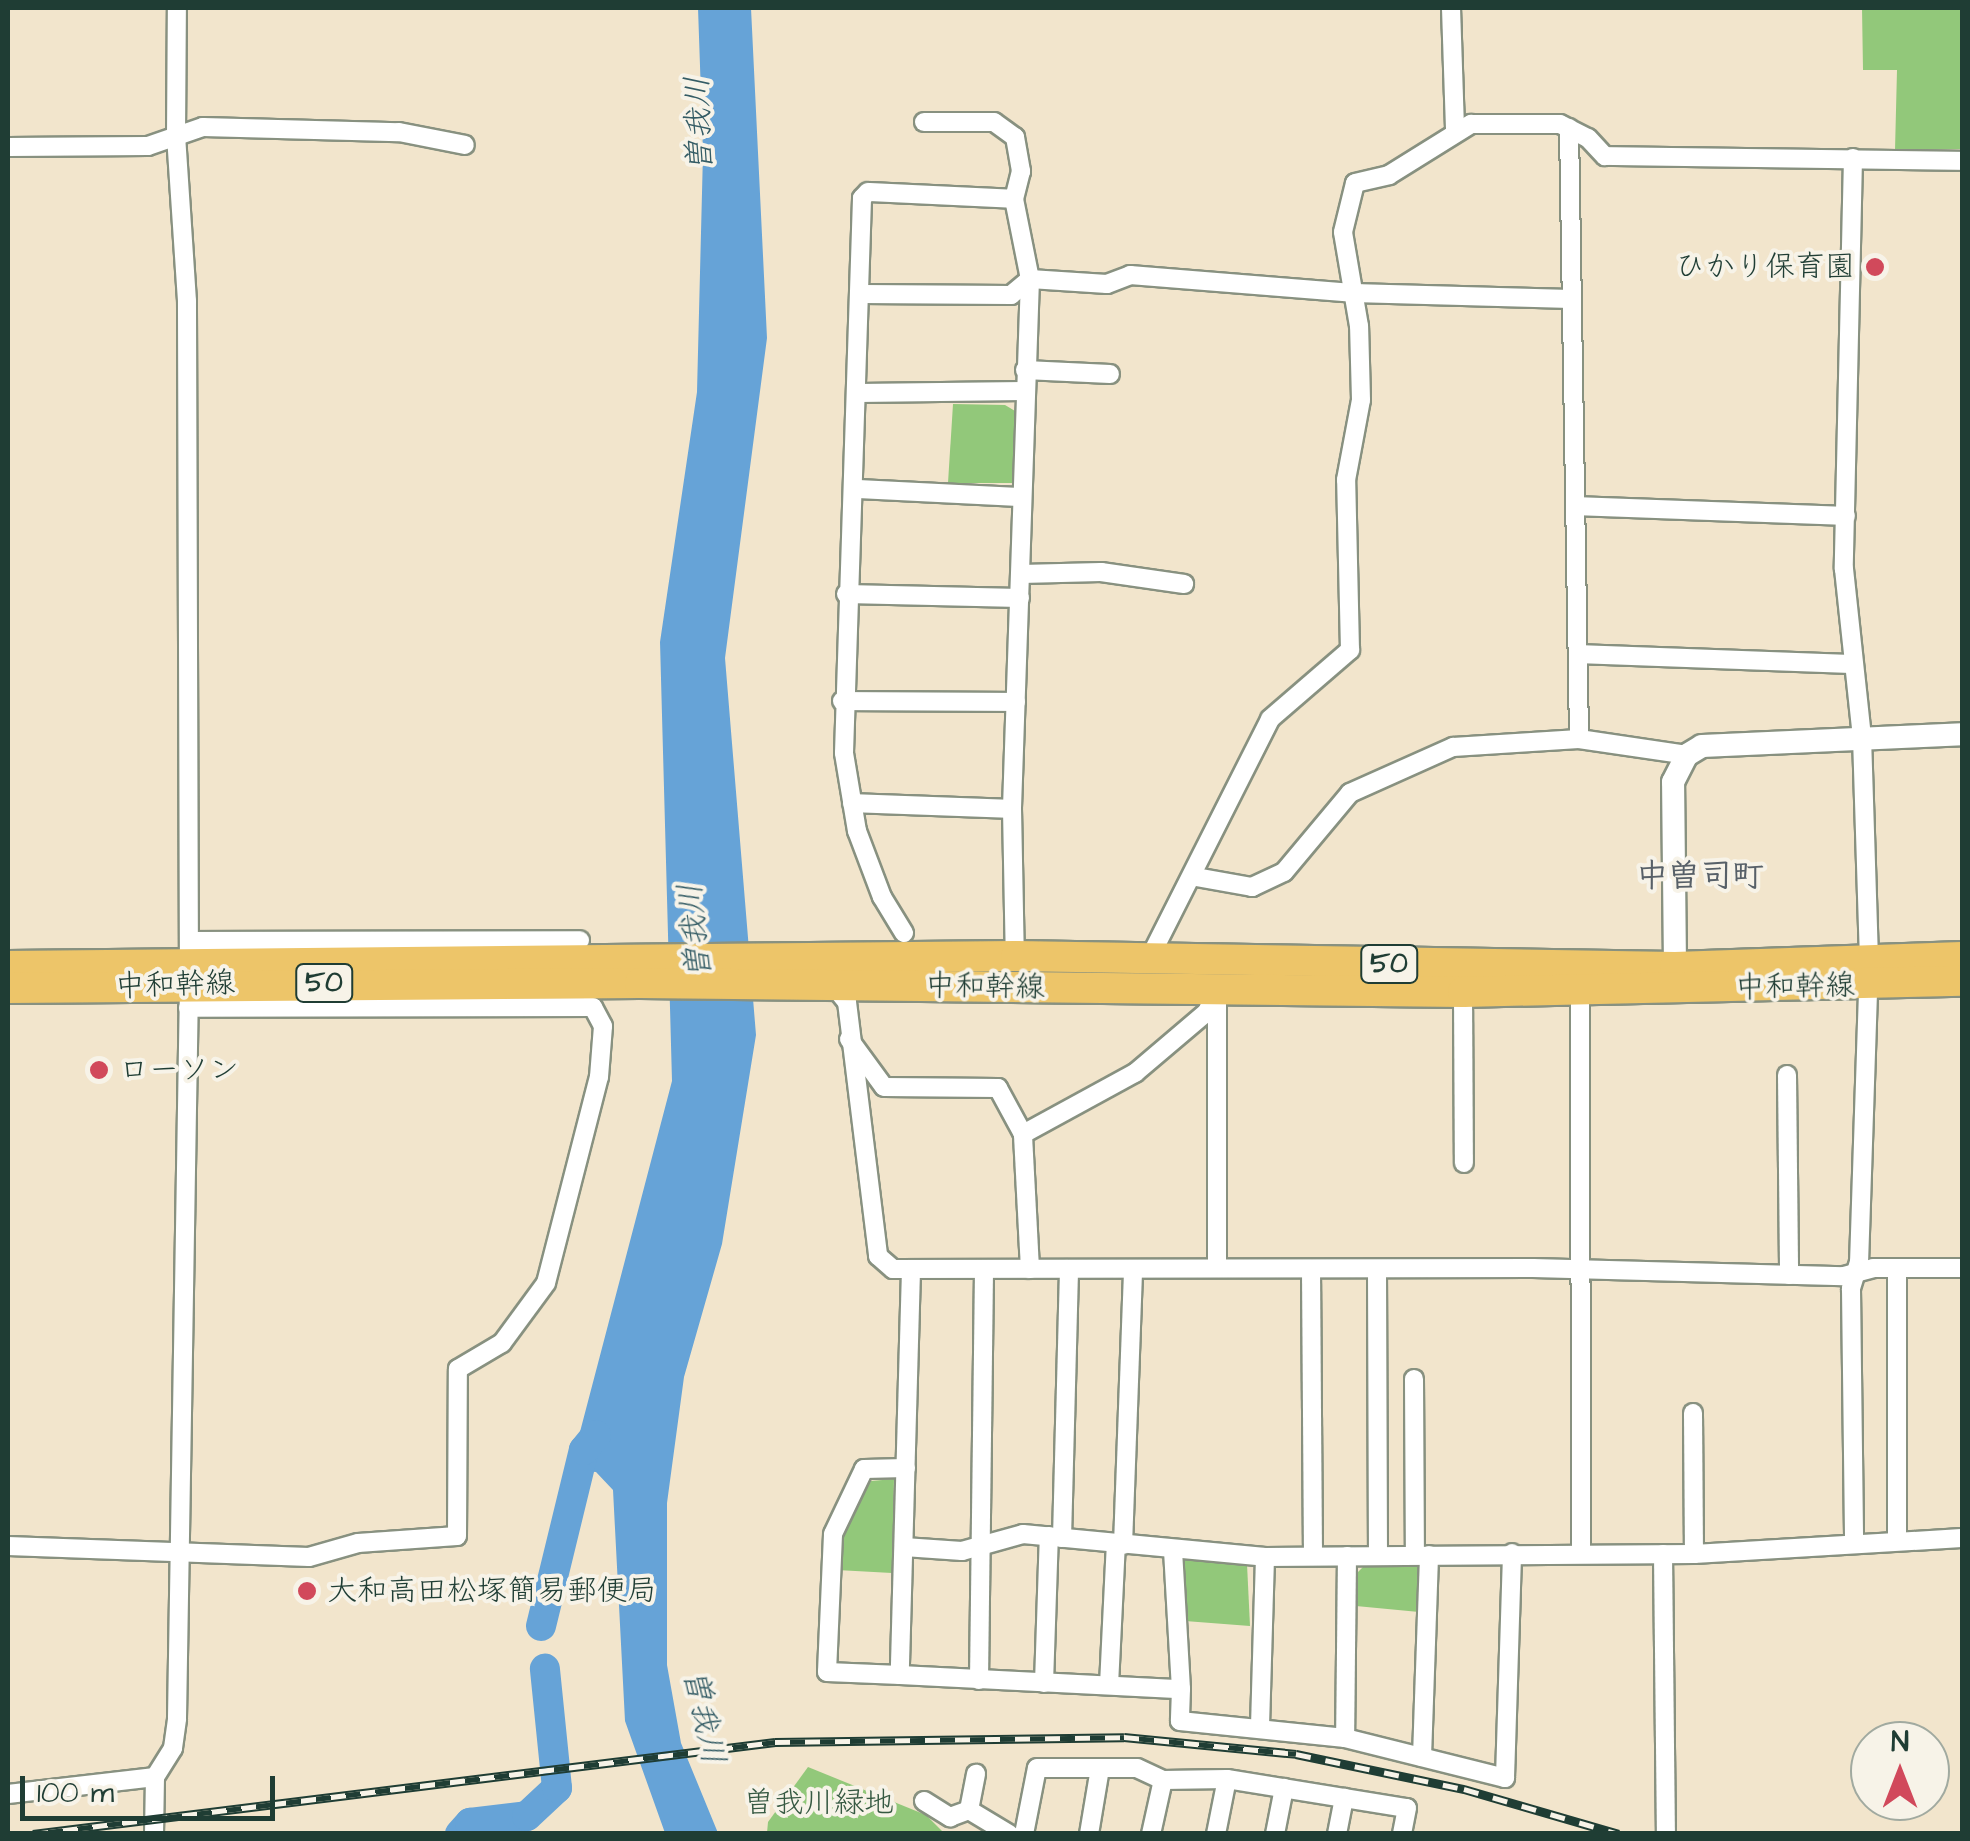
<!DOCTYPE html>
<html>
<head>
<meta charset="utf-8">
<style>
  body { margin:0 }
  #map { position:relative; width:1970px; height:1841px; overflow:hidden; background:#f2e5cc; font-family:"Architects Daughter","Klee One",sans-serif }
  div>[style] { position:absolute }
  .green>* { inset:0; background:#92c87a }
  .water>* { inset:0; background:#66a3d7 }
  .river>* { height:30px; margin:-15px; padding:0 15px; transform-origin:15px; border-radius:15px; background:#66a3d7 }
  .roads { filter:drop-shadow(2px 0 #889180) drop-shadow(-2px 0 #889180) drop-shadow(0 2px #889180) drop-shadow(0 -2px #889180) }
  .minor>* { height:18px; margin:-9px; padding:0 9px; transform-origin:9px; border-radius:9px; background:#fff }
  .tertiary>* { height:22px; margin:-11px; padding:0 11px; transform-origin:11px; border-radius:11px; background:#fff }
  .primary>* { height:30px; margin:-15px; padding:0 15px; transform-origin:15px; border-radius:15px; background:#edc569 }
  .rail>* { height:9px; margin-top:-4.5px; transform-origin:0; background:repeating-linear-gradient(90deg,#f7f3e8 0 15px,#1f3d34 0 30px); box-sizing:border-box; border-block:2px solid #1f3d34 }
  .dots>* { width:28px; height:28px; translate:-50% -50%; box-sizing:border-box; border:5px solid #f7f3e8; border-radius:50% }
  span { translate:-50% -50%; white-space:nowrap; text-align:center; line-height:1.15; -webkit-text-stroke:8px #f7f3e8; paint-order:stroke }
  .shield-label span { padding:2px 8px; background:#f7f3e8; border:2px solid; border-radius:8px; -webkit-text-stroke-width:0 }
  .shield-label { font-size:28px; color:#1f3d34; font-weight:700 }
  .poi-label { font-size:30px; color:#1f3d34 }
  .right { translate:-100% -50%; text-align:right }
  .left { translate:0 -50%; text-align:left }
  .street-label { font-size:30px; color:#1f3d34 }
  .park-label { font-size:30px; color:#365942 }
  .water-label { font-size:32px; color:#345c65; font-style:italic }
  .neighbourhood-label { font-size:32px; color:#576068; font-weight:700 }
  .frame { position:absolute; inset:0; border:10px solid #1f3d34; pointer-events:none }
  .north { position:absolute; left:1850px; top:1721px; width:100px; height:100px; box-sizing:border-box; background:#f7f3e8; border:2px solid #a1aaa0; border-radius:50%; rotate:0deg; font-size:28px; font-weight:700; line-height:40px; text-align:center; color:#1f3d34 }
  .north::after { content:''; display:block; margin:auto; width:35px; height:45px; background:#d1495b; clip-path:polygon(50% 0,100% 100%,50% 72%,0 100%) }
  .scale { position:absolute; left:20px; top:1776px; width:255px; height:45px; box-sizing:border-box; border:5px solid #1f3d34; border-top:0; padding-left:12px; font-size:30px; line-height:35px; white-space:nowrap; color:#1f3d34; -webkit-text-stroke:8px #f7f3e8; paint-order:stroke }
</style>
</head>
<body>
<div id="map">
  <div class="green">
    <i style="clip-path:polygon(1862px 8px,1962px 8px,1962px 149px,1895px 150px,1897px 70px,1863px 70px)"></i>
    <i style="clip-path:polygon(953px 404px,1005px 405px,1020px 414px,1018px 483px,948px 483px)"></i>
    <i style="clip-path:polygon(894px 1479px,892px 1573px,837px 1570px,843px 1529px,871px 1481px)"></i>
    <i style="clip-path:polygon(1182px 1558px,1247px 1564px,1250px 1626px,1185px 1621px)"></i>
    <i style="clip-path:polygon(1366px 1564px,1421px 1564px,1419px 1612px,1356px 1606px,1355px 1575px)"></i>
    <i style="clip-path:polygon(808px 1767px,926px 1815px,944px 1833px,767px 1833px,768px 1822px)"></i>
  </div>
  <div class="water">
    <i style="clip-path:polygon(698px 8px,751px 8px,767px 338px,725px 658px,756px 1035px,722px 1244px,684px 1377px,667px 1503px,667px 1665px,681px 1743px,718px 1833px,665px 1833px,625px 1721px,613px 1490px,596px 1472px,570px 1470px,672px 1081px,660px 642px,697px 392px,703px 153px)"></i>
  </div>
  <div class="river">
    <i style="left:541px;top:1626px;width:181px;rotate:-76.3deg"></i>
    <i style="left:584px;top:1450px;width:19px;rotate:-51deg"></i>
    <i style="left:460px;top:1834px;width:15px;rotate:-48deg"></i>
    <i style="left:470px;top:1823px;width:57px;rotate:-7deg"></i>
    <i style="left:527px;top:1816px;width:41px;rotate:-43deg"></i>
    <i style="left:557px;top:1788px;width:120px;rotate:-95.8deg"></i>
  </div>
  <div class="roads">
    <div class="minor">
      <i style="left:1451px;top:8px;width:122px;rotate:88.1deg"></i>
      <i style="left:924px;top:122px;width:70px"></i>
      <i style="left:994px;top:122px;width:26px;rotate:36deg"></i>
      <i style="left:1015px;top:137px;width:35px;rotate:80deg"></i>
      <i style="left:1021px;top:171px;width:29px;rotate:104deg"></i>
      <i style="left:1569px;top:128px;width:611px;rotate:89.06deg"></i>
      <i style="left:8px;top:147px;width:140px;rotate:-0.4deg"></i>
      <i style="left:148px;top:146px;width:58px;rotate:-19.1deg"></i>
      <i style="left:203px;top:127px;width:196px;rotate:1.5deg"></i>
      <i style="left:399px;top:132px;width:67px;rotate:11.1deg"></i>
      <i style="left:1853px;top:158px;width:411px;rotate:91.3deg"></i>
      <i style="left:1844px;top:569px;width:169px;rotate:83.9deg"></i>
      <i style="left:1862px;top:737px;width:225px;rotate:88.2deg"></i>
      <i style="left:1869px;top:962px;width:300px;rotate:91.9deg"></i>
      <i style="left:1859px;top:1262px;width:28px;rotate:107deg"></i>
      <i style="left:1851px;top:1289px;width:253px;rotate:89.3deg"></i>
      <i style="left:862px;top:294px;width:149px;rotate:0.4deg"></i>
      <i style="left:1011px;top:295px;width:25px;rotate:-40deg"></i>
      <i style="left:1030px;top:279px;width:77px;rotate:3.7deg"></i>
      <i style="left:1107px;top:284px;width:25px;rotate:-21deg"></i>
      <i style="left:1130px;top:275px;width:223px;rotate:4.6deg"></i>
      <i style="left:1352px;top:293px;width:219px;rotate:1.6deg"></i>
      <i style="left:1025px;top:370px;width:85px;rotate:2.7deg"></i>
      <i style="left:858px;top:393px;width:166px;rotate:-0.7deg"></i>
      <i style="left:857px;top:489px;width:163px;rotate:2.8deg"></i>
      <i style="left:1576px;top:506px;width:270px;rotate:2.1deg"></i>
      <i style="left:1021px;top:574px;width:80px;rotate:-1.4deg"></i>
      <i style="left:1101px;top:572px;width:84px;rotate:8.2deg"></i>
      <i style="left:846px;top:594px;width:174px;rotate:1.3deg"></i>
      <i style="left:1579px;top:654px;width:270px;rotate:2.1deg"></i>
      <i style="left:842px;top:701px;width:174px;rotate:0.3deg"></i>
      <i style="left:852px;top:803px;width:160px;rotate:2.1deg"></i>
      <i style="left:1196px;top:877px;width:57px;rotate:10.1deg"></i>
      <i style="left:1252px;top:887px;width:35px;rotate:-25deg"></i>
      <i style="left:1284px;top:872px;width:103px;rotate:-50.1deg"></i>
      <i style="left:1350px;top:793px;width:113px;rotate:-24.1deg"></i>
      <i style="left:1453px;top:747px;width:126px;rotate:-3.6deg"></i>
      <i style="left:1579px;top:739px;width:109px;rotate:8.4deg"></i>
      <i style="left:904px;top:933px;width:42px;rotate:-121.4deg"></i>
      <i style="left:882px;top:897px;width:71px;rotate:-110.7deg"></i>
      <i style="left:857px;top:831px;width:79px;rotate:-99.5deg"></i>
      <i style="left:844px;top:753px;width:555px;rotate:-88.14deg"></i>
      <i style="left:862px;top:198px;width:8px;rotate:-45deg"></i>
      <i style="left:868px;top:192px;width:146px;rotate:2.7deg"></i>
      <i style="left:1014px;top:199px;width:82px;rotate:78.7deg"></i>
      <i style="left:1030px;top:279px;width:530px;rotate:91.95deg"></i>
      <i style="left:1012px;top:809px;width:153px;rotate:88.9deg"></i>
      <i style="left:189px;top:941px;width:391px;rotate:-0.1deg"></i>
      <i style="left:1148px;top:961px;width:271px;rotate:-63.2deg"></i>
      <i style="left:1270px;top:719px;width:106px;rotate:-40.8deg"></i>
      <i style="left:1350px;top:650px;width:170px;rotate:-91.3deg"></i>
      <i style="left:1346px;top:480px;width:81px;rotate:-79.4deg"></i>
      <i style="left:1361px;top:400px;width:74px;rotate:-91.5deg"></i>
      <i style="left:1359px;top:326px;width:95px;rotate:-99.7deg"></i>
      <i style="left:1343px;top:232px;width:50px;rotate:-76.2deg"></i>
      <i style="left:1355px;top:183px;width:35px;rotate:-13deg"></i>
      <i style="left:1389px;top:175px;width:97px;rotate:-31.9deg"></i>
      <i style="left:1471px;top:124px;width:89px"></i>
      <i style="left:1560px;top:124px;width:31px;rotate:27deg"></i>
      <i style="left:1588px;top:138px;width:25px;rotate:47deg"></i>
      <i style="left:1605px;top:156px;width:357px;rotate:0.8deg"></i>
      <i style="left:833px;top:985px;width:22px;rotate:51deg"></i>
      <i style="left:847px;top:1002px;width:256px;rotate:83deg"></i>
      <i style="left:878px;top:1256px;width:20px;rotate:41deg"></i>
      <i style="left:893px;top:1269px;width:640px;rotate:-0.09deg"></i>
      <i style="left:1533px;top:1268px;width:311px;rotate:1.5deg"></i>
      <i style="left:1844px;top:1276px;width:30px;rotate:-15deg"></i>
      <i style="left:1873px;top:1268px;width:89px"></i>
      <i style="left:1580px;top:991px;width:563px;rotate:89.9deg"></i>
      <i style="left:1463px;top:992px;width:171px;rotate:89.7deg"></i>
      <i style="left:1217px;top:998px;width:269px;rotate:90deg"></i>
      <i style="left:849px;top:1039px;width:59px;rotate:53.9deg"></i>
      <i style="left:884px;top:1087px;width:114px;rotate:0.5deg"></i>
      <i style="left:998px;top:1088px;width:52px;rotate:61.5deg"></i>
      <i style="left:1787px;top:1075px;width:200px;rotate:89.4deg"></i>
      <i style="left:1030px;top:1269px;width:135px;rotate:-93deg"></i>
      <i style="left:1023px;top:1134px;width:128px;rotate:-28.6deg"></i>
      <i style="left:1135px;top:1073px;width:94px;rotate:-40.3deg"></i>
      <i style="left:1207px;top:1012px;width:24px;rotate:-66deg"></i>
      <i style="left:1311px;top:1269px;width:287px;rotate:89.6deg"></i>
      <i style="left:911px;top:1270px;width:405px;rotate:91.6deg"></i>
      <i style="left:900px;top:1675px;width:281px;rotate:2.9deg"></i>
      <i style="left:1181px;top:1689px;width:140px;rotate:-93.3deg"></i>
      <i style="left:1377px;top:1270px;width:285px;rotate:89.8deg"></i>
      <i style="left:1414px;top:1379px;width:176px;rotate:89.7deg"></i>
      <i style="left:1693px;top:1413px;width:141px;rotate:89.6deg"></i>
      <i style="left:1062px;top:1538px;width:269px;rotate:-88.5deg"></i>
      <i style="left:1897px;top:1541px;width:273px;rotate:-90deg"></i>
      <i style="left:1123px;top:1545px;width:276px;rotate:-87.9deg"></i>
      <i style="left:8px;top:1546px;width:301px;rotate:2.1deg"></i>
      <i style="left:309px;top:1557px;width:51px;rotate:-15.9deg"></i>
      <i style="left:358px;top:1543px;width:99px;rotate:-4deg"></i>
      <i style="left:457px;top:1536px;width:167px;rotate:-89.7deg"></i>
      <i style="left:458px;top:1369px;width:51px;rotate:-30.6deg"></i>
      <i style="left:502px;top:1343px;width:74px;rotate:-53.7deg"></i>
      <i style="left:546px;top:1283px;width:213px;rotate:-75.6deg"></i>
      <i style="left:599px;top:1077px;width:51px;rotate:-85.5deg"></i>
      <i style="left:603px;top:1026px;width:21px;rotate:-118deg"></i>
      <i style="left:593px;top:1007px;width:405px;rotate:179.9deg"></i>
      <i style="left:904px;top:1547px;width:58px;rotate:3.9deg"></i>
      <i style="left:962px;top:1551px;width:63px;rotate:-15.6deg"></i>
      <i style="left:1023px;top:1534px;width:243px;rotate:5.4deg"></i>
      <i style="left:1265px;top:1557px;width:429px;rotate:-0.4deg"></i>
      <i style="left:1694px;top:1554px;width:268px;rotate:-3.4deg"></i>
      <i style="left:1663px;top:1554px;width:280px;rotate:89.4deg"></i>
      <i style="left:1347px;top:1556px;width:182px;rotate:90.6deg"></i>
      <i style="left:1345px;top:1738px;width:165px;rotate:14deg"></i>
      <i style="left:1505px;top:1778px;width:225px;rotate:-88.2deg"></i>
      <i style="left:900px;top:1675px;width:73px;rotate:-177.6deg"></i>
      <i style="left:827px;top:1672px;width:138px;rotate:-87.5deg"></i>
      <i style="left:833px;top:1534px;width:72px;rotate:-64.5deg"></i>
      <i style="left:864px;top:1469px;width:42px;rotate:-1.4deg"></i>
      <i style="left:979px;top:1680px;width:409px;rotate:-89.3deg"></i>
      <i style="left:1044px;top:1683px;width:147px;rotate:-88.1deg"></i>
      <i style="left:1109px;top:1685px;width:141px;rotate:-87.2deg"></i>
      <i style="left:1181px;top:1689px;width:32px;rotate:92deg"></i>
      <i style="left:1180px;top:1721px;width:166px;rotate:5.9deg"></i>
      <i style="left:1260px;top:1726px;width:169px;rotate:-88.3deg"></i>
      <i style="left:1422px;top:1757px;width:202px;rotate:-88deg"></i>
      <i style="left:8px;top:1794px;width:148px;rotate:-6.6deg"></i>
      <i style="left:924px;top:1801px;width:31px;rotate:32deg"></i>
      <i style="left:950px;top:1817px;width:20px;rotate:-20deg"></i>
      <i style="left:969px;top:1810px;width:37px;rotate:-79deg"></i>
      <i style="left:969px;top:1810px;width:47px;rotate:31deg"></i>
      <i style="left:154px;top:1834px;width:57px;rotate:-89deg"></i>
      <i style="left:155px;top:1777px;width:34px;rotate:-58deg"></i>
      <i style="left:173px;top:1748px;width:30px;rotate:-82deg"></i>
      <i style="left:177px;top:1718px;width:735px;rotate:-89.06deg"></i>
      <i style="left:189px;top:983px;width:682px;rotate:-90.17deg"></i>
      <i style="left:187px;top:301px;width:165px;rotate:-93.8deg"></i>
      <i style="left:176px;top:136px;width:128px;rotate:-89.6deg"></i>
      <i style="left:1024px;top:1834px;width:67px;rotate:-78.9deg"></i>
      <i style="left:1037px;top:1768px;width:100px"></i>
      <i style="left:1137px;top:1768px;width:29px;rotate:25deg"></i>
      <i style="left:1163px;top:1780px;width:64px;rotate:-0.9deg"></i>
      <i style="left:1227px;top:1779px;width:182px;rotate:9.2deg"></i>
      <i style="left:1407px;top:1808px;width:26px;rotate:101deg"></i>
      <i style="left:1089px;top:1834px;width:67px;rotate:-80.5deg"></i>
      <i style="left:1151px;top:1834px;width:55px;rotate:-77.5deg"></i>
      <i style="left:1216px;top:1834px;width:56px;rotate:-78.7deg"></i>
      <i style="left:1275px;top:1834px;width:47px;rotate:-78.9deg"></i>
      <i style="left:1337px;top:1834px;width:37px;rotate:-79deg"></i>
    </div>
    <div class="tertiary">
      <i style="left:1675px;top:967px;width:185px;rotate:-90.6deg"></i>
      <i style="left:1673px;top:782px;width:30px;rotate:-63deg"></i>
      <i style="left:1687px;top:755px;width:17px;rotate:-31deg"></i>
      <i style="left:1702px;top:746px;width:260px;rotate:-2.6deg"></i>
    </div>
    <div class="primary">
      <i style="left:8px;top:966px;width:1008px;rotate:-0.57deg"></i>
      <i style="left:1016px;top:956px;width:659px;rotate:0.96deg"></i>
      <i style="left:1675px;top:967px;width:287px;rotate:-2deg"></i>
      <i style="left:8px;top:988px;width:632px;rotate:-0.45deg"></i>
      <i style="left:640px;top:983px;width:823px;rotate:0.63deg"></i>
      <i style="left:1463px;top:992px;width:499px;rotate:-1.3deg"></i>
    </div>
  </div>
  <div class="rail">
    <i style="left:33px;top:1834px;width:748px;rotate:-7.07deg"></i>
    <i style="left:775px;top:1742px;width:349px;rotate:-0.8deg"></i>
    <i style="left:1124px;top:1737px;width:173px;rotate:5.6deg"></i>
    <i style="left:1296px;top:1754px;width:172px;rotate:11.8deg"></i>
    <i style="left:1464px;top:1789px;width:161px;rotate:16.2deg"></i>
  </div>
  <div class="dots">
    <i style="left:1875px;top:267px;background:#d1495b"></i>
    <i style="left:99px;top:1070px;background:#d1495b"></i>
    <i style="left:307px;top:1591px;background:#d1495b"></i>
  </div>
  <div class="shield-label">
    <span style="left:1389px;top:964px">50</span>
    <span style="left:324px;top:983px">50</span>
  </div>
  <div class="poi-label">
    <span class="right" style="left:1855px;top:267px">ひかり保育園</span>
    <span class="left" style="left:119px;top:1070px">ローソン</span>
    <span class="left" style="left:327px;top:1591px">大和高田松塚簡易郵便局</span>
  </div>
  <div class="street-label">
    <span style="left:175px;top:985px;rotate:-2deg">中和幹線</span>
    <span style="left:985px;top:987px;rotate:1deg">中和幹線</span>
    <span style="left:1795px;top:987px;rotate:-1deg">中和幹線</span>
  </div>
  <div class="park-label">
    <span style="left:819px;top:1803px">曽我川緑地</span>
  </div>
  <div class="water-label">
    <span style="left:700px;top:124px;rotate:-92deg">曽我川</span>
    <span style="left:696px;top:931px;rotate:-96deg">曽我川</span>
    <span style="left:703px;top:1717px;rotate:78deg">曽我川</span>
  </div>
  <div class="neighbourhood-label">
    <span style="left:1700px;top:877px">中曽司町</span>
  </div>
  <div class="frame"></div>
  <div class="north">N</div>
  <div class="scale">100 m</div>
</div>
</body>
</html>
